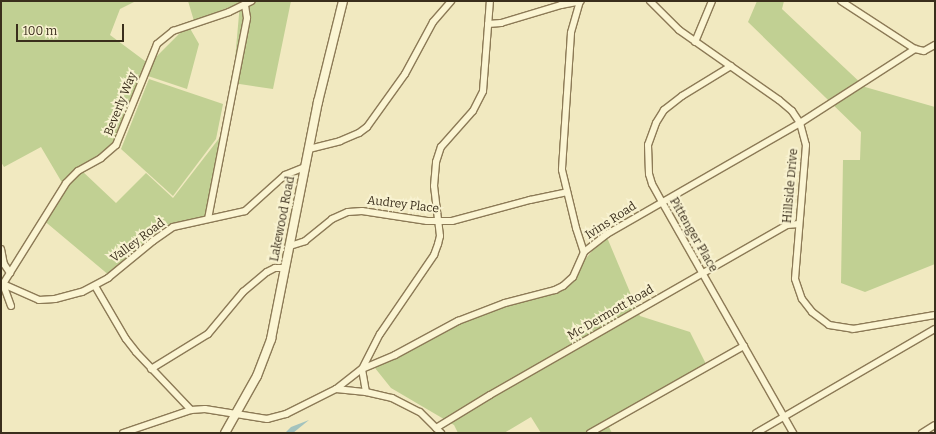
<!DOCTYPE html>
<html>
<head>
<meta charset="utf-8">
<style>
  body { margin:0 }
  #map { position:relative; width:936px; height:434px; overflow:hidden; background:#f1e9c0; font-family:Bitter,serif }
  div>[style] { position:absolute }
  .green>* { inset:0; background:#c1d093 }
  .water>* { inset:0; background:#a3c3be }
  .roads { filter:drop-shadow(1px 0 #8c7a56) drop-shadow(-1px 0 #8c7a56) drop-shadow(0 1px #8c7a56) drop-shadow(0 -1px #8c7a56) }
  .street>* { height:6px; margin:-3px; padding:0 3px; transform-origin:3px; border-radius:3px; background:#fbf5d3 }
  .secondary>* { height:8px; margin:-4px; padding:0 4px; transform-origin:4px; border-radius:4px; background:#fbf5d3 }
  span { translate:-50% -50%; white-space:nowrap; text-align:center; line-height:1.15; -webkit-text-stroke:4px #f8f2d0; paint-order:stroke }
  .street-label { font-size:12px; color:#3a2e1c }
  .frame { position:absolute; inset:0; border:2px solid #3a2e1c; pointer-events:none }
  .scale { position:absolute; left:16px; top:24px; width:108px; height:18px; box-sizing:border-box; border:2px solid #3a2e1c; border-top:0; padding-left:5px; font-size:12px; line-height:14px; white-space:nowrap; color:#3a2e1c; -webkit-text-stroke:3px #f8f2d0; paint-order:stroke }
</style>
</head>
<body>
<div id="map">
  <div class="green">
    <i style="clip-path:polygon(1px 1px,136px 1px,120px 9px,110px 35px,149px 64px,188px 25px,199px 44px,187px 89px,145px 75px,115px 147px,81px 170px,116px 203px,146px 173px,173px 198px,224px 132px,208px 219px,167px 230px,110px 276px,42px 219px,64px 186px,41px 147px,4px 167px,1px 162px)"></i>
    <i style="clip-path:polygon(188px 1px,291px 1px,273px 89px,233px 83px,240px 3px,194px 21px)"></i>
    <i style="clip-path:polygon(757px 1px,784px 1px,782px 9px,865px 87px,935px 107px,935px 264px,865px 292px,841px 283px,843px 160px,860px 160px,861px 132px,748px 22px)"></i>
    <i style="clip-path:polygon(149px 79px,223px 104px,216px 139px,173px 196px,121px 149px)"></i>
    <i style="clip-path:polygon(606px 235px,640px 316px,690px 332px,708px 368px,609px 427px,612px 433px,541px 433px,531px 417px,504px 433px,458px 433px,454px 425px,391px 388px,375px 368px,471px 315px,556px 293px)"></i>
  </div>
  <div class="water">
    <i style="clip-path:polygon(309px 420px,293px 433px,285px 433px,291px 427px)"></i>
  </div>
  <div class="roads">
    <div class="street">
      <i style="left:580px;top:1px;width:33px;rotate:106deg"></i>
      <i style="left:571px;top:33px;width:137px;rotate:93.8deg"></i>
      <i style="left:562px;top:170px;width:60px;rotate:76.4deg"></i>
      <i style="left:576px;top:228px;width:25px;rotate:72deg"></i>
      <i style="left:650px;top:1px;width:41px;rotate:45deg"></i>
      <i style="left:679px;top:30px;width:122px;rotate:35deg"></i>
      <i style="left:779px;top:100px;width:17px;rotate:40deg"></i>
      <i style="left:792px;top:111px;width:14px;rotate:56deg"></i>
      <i style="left:800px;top:123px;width:23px;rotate:75deg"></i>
      <i style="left:806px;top:145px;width:134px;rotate:94.7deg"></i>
      <i style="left:795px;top:279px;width:21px;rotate:71deg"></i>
      <i style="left:802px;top:299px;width:16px;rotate:52deg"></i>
      <i style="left:812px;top:312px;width:21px;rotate:37deg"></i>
      <i style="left:829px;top:325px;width:24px;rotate:9deg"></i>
      <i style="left:853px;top:329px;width:83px;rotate:-9.7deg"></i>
      <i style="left:841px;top:1px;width:88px;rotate:33deg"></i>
      <i style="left:915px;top:49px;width:9px;rotate:13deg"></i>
      <i style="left:924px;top:51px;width:13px;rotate:-29deg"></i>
      <i style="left:488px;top:24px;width:13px;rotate:-4deg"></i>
      <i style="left:501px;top:23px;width:63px;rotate:-16.7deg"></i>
      <i style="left:561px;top:5px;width:20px;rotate:-11deg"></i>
      <i style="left:695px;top:42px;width:44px;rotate:-67.5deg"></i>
      <i style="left:731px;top:66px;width:57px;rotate:148.5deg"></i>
      <i style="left:682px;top:96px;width:23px;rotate:142deg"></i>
      <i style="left:664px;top:110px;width:15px;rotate:122deg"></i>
      <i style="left:656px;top:123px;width:23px;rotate:110deg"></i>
      <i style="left:648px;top:145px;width:29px;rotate:88deg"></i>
      <i style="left:649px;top:174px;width:10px;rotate:73deg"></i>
      <i style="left:652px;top:184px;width:21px;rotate:61deg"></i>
      <i style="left:662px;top:202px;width:266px;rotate:60.4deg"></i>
      <i style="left:309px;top:149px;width:32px;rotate:-14deg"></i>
      <i style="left:340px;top:141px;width:21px;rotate:-23deg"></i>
      <i style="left:359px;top:133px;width:10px;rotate:-37deg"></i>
      <i style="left:367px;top:127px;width:65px;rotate:-54.4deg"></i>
      <i style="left:405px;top:74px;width:59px;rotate:-61.7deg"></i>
      <i style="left:433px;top:22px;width:28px;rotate:-49deg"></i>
      <i style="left:208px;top:219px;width:205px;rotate:-79deg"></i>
      <i style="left:247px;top:18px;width:12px;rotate:-99deg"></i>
      <i style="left:290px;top:246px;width:16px;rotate:-18deg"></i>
      <i style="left:305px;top:241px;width:35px;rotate:-39deg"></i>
      <i style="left:332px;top:219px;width:17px;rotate:-24deg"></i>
      <i style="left:348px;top:212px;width:14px;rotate:-4deg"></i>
      <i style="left:362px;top:211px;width:66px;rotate:8.7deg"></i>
      <i style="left:427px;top:221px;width:25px"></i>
      <i style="left:452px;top:221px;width:81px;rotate:-15.1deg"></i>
      <i style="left:530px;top:200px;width:38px;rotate:-12deg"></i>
      <i style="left:1px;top:249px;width:15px;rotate:79deg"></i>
      <i style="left:4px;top:264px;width:11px;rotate:56deg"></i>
      <i style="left:3px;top:284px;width:39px;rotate:24deg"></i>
      <i style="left:39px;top:300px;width:16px;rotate:-4deg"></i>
      <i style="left:55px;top:299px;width:28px;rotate:-15deg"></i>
      <i style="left:82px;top:292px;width:30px;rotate:-28deg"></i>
      <i style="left:108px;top:278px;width:58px;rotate:-39.4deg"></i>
      <i style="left:153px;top:241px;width:24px;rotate:-35deg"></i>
      <i style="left:173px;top:227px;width:74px;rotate:-12.5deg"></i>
      <i style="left:245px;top:211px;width:54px;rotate:-42deg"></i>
      <i style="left:285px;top:175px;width:22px;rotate:-22deg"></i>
      <i style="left:95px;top:286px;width:61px;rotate:59.7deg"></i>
      <i style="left:126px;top:339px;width:16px;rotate:52deg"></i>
      <i style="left:136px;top:352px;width:80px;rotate:46.5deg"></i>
      <i style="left:11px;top:306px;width:23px;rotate:-110deg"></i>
      <i style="left:3px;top:284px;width:119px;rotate:-58deg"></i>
      <i style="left:66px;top:183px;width:17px;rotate:-45deg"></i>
      <i style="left:78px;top:171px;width:26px;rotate:-29deg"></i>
      <i style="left:101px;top:158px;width:20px;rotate:-41deg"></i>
      <i style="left:116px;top:145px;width:109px;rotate:-67.9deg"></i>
      <i style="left:157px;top:44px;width:21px;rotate:-39deg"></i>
      <i style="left:173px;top:31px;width:59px;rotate:-18.7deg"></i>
      <i style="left:229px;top:12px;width:25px;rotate:-26deg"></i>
      <i style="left:151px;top:369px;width:67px;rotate:-31.6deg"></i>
      <i style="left:208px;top:334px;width:55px;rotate:-50.2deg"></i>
      <i style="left:243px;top:292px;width:31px;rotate:-40deg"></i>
      <i style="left:267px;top:272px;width:9px;rotate:-27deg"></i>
      <i style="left:275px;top:268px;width:10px"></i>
      <i style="left:336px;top:389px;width:30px;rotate:6deg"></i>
      <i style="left:366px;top:392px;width:27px;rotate:13deg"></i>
      <i style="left:392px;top:398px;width:31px;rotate:27deg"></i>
      <i style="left:420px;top:412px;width:30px;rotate:45deg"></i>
      <i style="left:366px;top:392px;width:23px;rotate:-100deg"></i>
      <i style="left:362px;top:369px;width:39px;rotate:-63deg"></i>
      <i style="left:380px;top:334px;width:96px;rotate:-55.6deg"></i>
      <i style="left:434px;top:255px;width:12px;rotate:-70deg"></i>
      <i style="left:438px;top:244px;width:8px;rotate:-76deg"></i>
      <i style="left:440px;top:236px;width:50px;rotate:-96.8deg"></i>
      <i style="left:434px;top:186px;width:24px;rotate:-85deg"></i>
      <i style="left:436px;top:162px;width:16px;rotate:-72deg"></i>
      <i style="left:441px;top:147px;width:48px;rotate:-48.4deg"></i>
      <i style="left:473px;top:111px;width:22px;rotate:-63deg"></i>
      <i style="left:483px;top:91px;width:90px;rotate:-85.6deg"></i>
      <i style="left:436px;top:428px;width:63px;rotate:-31.4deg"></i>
      <i style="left:490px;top:395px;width:342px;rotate:-29.8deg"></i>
      <i style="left:787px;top:225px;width:12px;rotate:-5deg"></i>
      <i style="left:123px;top:433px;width:72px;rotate:-18.7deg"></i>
      <i style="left:191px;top:410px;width:14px;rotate:-4deg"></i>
      <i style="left:205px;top:409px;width:63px;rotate:9.2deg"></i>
      <i style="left:267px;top:419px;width:20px;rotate:-15deg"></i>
      <i style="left:286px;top:414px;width:56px;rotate:-26.6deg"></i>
      <i style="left:336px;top:389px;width:33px;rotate:-38deg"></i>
      <i style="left:362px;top:369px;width:36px;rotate:-23deg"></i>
      <i style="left:395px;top:355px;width:72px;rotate:-28.4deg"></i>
      <i style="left:458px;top:321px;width:50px;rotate:-21deg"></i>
      <i style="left:505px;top:303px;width:52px;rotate:-14.6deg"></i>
      <i style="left:555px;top:290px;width:9px;rotate:-27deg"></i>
      <i style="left:563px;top:286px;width:13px;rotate:-42deg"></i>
      <i style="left:573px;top:277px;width:27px;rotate:-66deg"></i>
      <i style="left:584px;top:252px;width:29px;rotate:-38deg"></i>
      <i style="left:607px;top:234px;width:223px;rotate:-29.9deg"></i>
      <i style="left:800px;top:123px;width:137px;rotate:-32.8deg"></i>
      <i style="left:590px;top:433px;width:177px;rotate:-29.5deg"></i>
      <i style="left:756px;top:433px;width:207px;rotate:-30.2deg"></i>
      <i style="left:922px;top:433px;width:15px;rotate:-32deg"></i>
    </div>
    <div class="secondary">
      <i style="left:225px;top:433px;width:65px;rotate:-60.7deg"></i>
      <i style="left:257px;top:376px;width:40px;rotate:-69deg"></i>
      <i style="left:271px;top:339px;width:242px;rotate:-78.8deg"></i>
      <i style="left:318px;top:102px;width:104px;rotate:-76.1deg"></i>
    </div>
  </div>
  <div class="street-label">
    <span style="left:121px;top:104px;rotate:-68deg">Beverly Way</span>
    <span style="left:791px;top:186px;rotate:-85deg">Hillside Drive</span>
    <span style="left:403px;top:205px;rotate:7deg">Audrey Place</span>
    <span style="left:283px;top:219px;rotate:-79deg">Lakewood Road</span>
    <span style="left:611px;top:221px;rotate:-33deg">Ivins Road</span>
    <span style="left:693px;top:235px;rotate:60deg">Pittenger Place</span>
    <span style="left:138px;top:241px;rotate:-37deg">Valley Road</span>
    <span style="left:611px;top:313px;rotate:-30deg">Mc Dermott Road</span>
  </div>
  <div class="frame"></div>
  <div class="scale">100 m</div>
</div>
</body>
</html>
